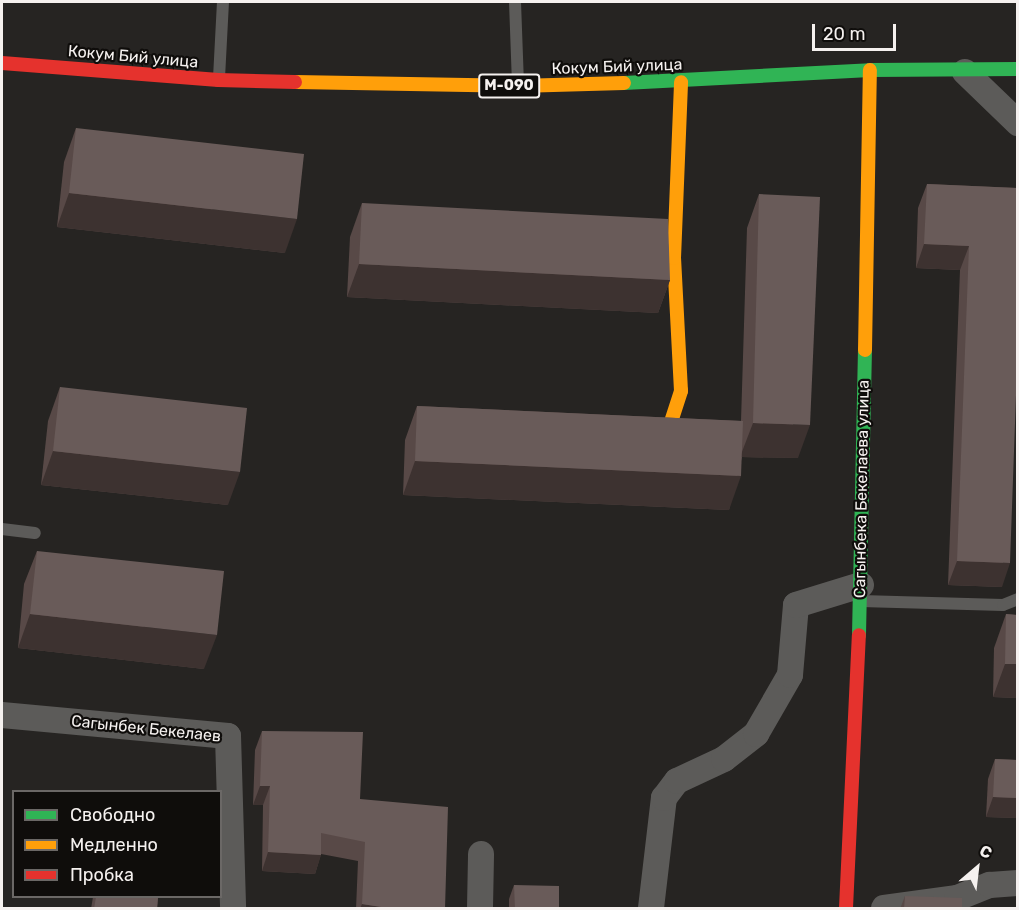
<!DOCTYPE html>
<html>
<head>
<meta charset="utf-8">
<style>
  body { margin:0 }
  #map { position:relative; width:1019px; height:910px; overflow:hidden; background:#262422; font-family:Rubik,sans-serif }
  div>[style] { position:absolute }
  .lane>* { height:12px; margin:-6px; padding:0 6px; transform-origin:6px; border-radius:6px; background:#5c5b59 }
  .street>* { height:26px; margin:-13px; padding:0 13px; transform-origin:13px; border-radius:13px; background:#5c5b59 }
  .fast>* { height:14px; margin:-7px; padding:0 7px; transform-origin:7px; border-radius:7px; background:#30b455 }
  .slow>* { height:14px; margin:-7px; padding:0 7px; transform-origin:7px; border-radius:7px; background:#ff9f0a }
  .jam>* { height:14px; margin:-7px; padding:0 7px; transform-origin:7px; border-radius:7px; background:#e5322d }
  .wall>* { inset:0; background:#584947 }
  .shaded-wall>* { inset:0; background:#3d3230 }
  .building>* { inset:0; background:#695b59 }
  span { translate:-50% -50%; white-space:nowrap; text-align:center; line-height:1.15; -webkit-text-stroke:4.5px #0f0d0b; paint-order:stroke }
  .shield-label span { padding:2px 4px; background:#0f0d0b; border:2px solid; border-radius:4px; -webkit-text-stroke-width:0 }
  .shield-label { font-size:15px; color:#f5f1ef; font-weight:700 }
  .street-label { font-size:16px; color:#f5f1ef }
  .frame { position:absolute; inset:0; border:3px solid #f5f1ef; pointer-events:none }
  .legend { position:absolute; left:12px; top:790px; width:210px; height:108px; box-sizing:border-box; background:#0f0d0b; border:2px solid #6b6866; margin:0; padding:8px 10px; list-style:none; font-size:18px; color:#f5f1ef }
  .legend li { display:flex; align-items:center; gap:12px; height:30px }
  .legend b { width:30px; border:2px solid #6b6866 }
  .north { position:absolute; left:947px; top:838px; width:60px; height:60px; -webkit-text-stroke:4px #0f0d0b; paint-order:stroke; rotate:28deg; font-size:16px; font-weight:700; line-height:24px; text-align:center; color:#f5f1ef }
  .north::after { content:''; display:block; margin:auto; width:21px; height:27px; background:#f5f1ef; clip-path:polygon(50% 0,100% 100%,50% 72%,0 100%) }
  .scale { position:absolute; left:812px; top:24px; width:84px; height:27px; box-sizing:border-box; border:3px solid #f5f1ef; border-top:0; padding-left:8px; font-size:18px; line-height:21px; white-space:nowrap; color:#f5f1ef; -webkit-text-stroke:4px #0f0d0b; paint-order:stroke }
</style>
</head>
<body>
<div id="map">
  <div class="lane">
    <i style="left:515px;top:2px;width:83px;rotate:87.9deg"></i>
    <i style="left:219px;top:78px;width:76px;rotate:-87deg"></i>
    <i style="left:2px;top:529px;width:33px;rotate:7deg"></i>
    <i style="left:861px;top:601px;width:142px;rotate:1.6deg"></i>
    <i style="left:1003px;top:605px;width:16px;rotate:-22deg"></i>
  </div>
  <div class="street">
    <i style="left:965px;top:72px;width:74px;rotate:43.9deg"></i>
    <i style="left:2px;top:715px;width:227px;rotate:5.3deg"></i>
    <i style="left:228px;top:736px;width:172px;rotate:88.3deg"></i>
    <i style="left:480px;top:908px;width:54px;rotate:-88.9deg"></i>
    <i style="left:651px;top:908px;width:111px;rotate:-83.3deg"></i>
    <i style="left:664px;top:798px;width:21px;rotate:-53deg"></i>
    <i style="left:677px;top:781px;width:52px;rotate:-25.1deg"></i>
    <i style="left:724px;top:759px;width:41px;rotate:-38deg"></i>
    <i style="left:756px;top:734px;width:68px;rotate:-60deg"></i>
    <i style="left:790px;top:675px;width:70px;rotate:-85.1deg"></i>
    <i style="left:796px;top:605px;width:68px;rotate:-17.1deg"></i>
    <i style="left:884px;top:908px;width:74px;rotate:-7.8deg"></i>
    <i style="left:957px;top:898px;width:35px;rotate:-22deg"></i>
    <i style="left:990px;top:885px;width:28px;rotate:-4deg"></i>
  </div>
  <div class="fast">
    <i style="left:624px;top:83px;width:246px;rotate:-3deg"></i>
    <i style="left:870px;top:70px;width:148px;rotate:-0.4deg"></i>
    <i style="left:859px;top:635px;width:285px;rotate:-88.8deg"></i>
  </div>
  <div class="slow">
    <i style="left:295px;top:82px;width:223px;rotate:1deg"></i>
    <i style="left:518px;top:86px;width:106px;rotate:-1.6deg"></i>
    <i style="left:865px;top:350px;width:280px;rotate:-89deg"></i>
    <i style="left:634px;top:431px;width:36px;rotate:-9deg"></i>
    <i style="left:670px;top:425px;width:36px;rotate:-72deg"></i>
    <i style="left:681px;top:391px;width:133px;rotate:-93deg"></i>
    <i style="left:674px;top:258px;width:176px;rotate:-87.7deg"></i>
  </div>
  <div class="jam">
    <i style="left:2px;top:63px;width:217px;rotate:4.5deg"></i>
    <i style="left:218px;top:80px;width:77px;rotate:1.5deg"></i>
    <i style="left:846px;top:908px;width:273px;rotate:-87.3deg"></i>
  </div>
  <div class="wall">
    <i style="clip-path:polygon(76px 128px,285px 253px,57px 227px,64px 162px)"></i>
    <i style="clip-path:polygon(927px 184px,1017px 188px,1002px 587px,948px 585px,960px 270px,916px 268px,918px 208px)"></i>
    <i style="clip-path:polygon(759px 194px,798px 458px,742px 457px,729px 510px,403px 495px,405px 440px,417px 406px,741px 421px,747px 228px)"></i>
    <i style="clip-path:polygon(362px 203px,670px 280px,658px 313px,347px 297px,350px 237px)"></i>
    <i style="clip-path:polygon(60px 387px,228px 505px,41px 485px,48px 421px)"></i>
    <i style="clip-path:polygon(37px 551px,204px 669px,18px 648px,24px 584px)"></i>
    <i style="clip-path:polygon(1006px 614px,1017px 615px,1017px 698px,993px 697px,994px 648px)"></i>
    <i style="clip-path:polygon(262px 731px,360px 799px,445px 909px,356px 909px,358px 861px,321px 854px,315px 874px,262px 871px,263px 805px,253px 805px,255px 750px)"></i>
    <i style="clip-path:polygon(995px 759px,1017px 760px,1017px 818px,986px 817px,988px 779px)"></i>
    <i style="clip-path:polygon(514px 885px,559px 909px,509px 909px,509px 899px)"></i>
    <i style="clip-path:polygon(905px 896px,962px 909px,900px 909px)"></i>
    <i style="clip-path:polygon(93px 897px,158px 897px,157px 909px,91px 909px)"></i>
  </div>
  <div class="shaded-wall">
    <i style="clip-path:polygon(69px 193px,297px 219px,285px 253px,57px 227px)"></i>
    <i style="clip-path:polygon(924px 244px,969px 246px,960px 270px,916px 268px)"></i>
    <i style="clip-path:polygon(359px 264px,670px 280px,658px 313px,347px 297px)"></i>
    <i style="clip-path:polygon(753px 423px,810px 425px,798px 458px,740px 457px)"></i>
    <i style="clip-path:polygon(53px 451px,240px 472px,228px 505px,41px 485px)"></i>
    <i style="clip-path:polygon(415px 461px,741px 476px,729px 510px,403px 495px)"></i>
    <i style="clip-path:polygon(957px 561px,1010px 563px,1002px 587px,948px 585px)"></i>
    <i style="clip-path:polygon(30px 614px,217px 635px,204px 669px,18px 648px)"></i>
    <i style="clip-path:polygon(1005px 664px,1017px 664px,1017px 698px,993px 697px)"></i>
    <i style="clip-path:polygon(260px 786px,270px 786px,263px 805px,253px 805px)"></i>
    <i style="clip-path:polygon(993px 797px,1017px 798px,1017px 818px,986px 817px)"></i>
    <i style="clip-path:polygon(268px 852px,321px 855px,315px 874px,262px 871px)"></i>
    <i style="clip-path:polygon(362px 904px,394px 909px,360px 909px)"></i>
  </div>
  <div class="building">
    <i style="clip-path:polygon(76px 128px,304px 154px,297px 219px,69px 193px)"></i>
    <i style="clip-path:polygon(927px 184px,1017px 188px,1017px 367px,1010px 563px,957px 561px,969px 246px,924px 244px)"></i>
    <i style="clip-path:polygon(759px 194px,820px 197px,810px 425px,753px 423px)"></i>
    <i style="clip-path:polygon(362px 203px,668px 219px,670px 280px,359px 264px)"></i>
    <i style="clip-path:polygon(60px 387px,247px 408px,240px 472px,53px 451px)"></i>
    <i style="clip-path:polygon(417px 406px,743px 421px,741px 476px,415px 461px)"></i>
    <i style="clip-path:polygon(37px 551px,224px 571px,217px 635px,30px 614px)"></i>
    <i style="clip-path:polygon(1006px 614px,1017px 615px,1017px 664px,1005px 664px)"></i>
    <i style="clip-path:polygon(262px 731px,363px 732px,360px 799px,448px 807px,445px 909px,394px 909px,362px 904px,365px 842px,321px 833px,321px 855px,268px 852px,270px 786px,260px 786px)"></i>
    <i style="clip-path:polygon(995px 759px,1017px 760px,1017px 798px,993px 797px)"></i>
    <i style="clip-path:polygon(514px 885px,559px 886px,559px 909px,515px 909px)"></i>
    <i style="clip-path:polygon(905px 896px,962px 898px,962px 909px,904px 909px)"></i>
    <i style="clip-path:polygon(96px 897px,158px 897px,157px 909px,94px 909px)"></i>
  </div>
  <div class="shield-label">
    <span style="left:509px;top:86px">М-090</span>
  </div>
  <div class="street-label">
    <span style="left:133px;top:57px;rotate:5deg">Кокум Бий улица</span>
    <span style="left:617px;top:67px;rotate:-2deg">Кокум Бий улица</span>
    <span style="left:862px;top:489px;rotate:-89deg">Сагынбека Бекелаева улица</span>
    <span style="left:146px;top:729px;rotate:6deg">Сагынбек Бекелаев</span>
  </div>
  <div class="frame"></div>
  <ul class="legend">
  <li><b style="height:8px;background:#30b455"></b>Свободно</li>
  <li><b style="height:8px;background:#ff9f0a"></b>Медленно</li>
  <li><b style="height:8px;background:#e5322d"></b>Пробка</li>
  </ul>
  <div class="north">С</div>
  <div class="scale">20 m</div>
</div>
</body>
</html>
